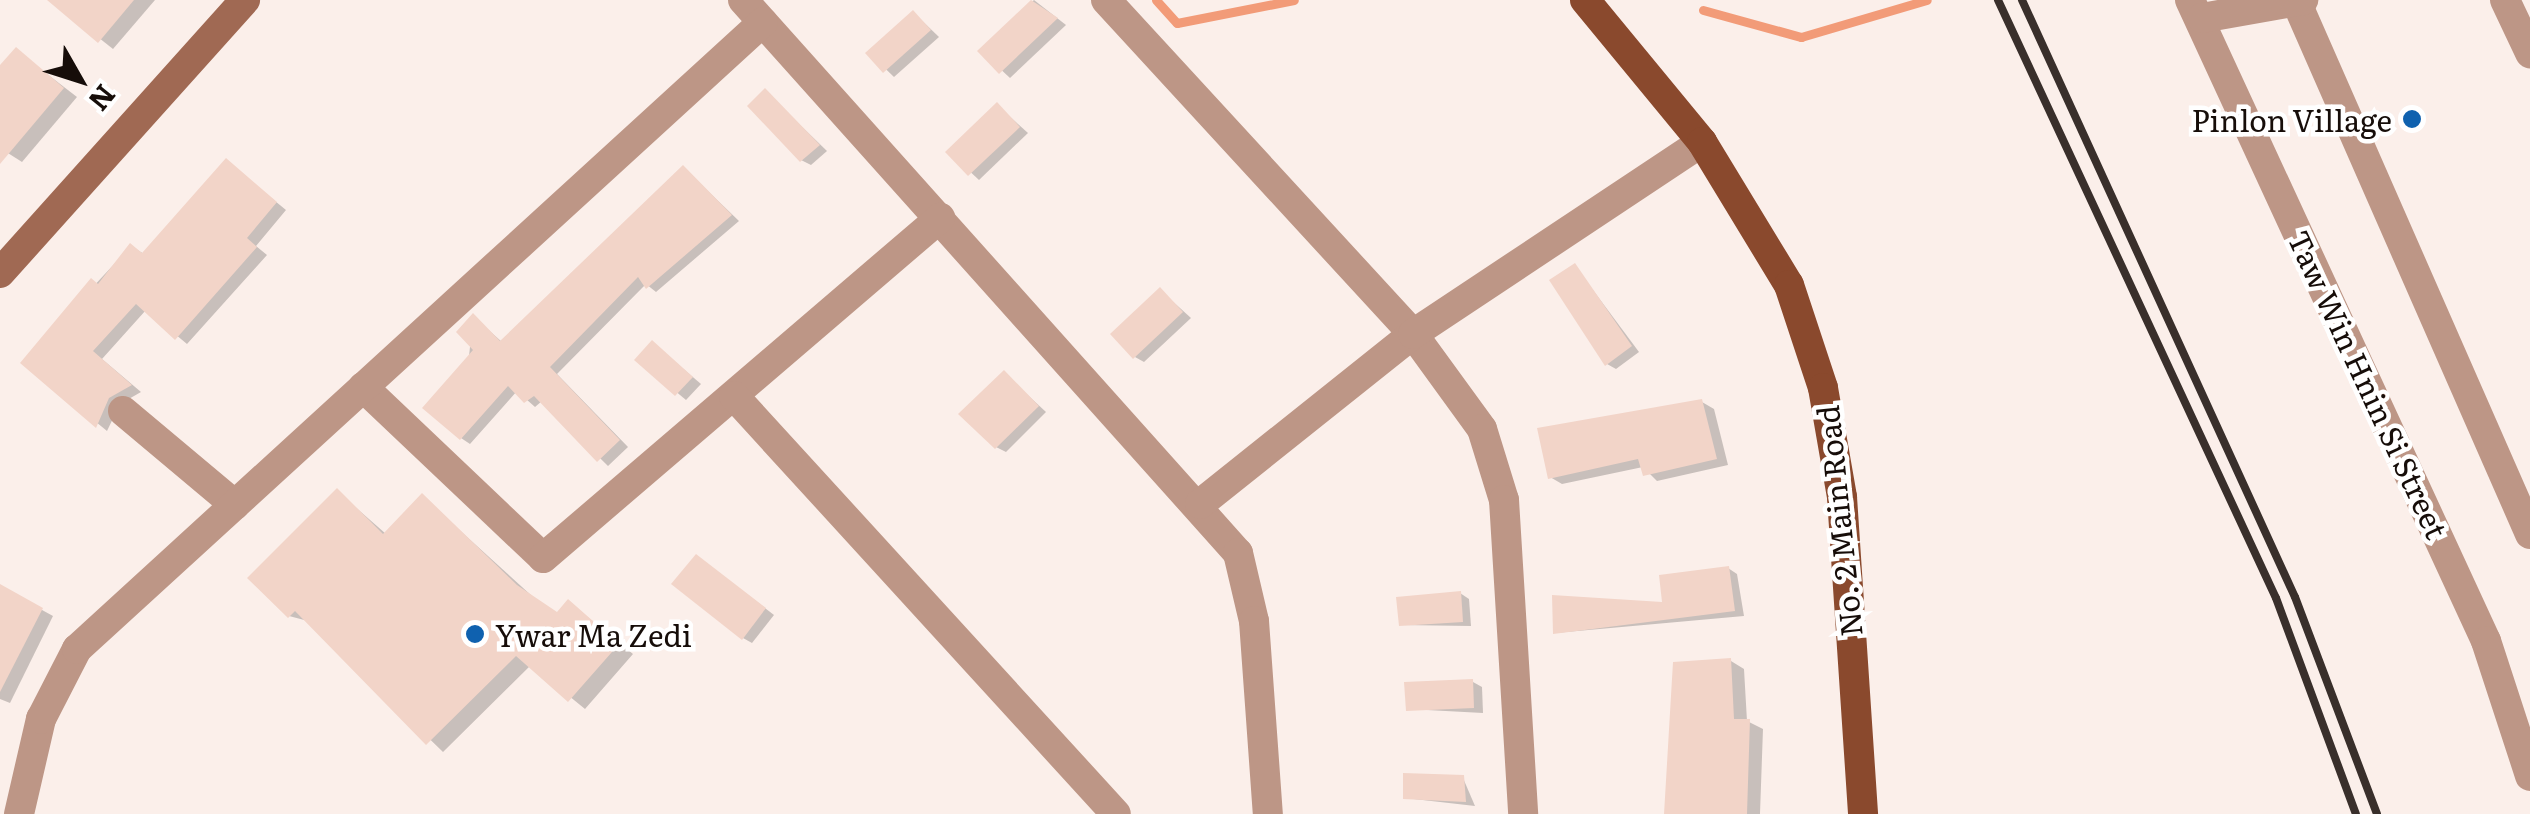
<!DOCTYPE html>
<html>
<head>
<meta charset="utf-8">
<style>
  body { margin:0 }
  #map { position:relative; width:2530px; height:814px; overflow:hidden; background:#fbefea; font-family:Literata,serif }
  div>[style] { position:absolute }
  .shadow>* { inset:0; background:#0003 }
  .stream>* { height:9px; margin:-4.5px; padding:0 4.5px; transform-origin:4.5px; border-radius:4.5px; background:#f29b78 }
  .building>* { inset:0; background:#f2d4c8 }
  .street>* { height:30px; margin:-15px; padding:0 15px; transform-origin:15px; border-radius:15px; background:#bd9686 }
  .secondary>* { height:30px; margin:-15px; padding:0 15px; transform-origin:15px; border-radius:15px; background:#a06953 }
  .primary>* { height:30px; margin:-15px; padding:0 15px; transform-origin:15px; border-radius:15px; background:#8a492d }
  .rail>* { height:8px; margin:-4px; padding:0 4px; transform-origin:4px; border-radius:4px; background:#392f2b }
  .dots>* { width:28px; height:28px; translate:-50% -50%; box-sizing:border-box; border:5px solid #fff; border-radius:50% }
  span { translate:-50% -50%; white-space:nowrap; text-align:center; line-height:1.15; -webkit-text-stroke:9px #fff; paint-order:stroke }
  .poi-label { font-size:30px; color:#160d09 }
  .right { translate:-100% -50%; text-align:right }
  .left { translate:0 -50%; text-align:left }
  .street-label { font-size:30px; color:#160d09 }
  .north { position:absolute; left:30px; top:30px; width:100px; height:100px; -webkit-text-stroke:8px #fff; paint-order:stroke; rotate:129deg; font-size:28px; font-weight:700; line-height:40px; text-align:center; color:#160d09 }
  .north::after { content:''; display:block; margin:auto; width:35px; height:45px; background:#160d09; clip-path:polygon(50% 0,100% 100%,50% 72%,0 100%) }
</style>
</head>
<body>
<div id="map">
  <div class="shadow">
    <i style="clip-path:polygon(51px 0,155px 0,113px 49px)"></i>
    <i style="clip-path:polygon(1034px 0,1066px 25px,1010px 78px,981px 51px)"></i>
    <i style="clip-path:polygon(914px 13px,939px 37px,894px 77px,869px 53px)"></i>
    <i style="clip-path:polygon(16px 50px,77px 97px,22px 162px,0 148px,0 69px)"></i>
    <i style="clip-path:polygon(765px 91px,827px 151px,811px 165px,801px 160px)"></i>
    <i style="clip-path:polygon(997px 105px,1028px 133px,979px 180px,949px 152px)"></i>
    <i style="clip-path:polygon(226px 161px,286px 210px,256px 246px,267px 255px,187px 344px,146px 310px,102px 359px,141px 392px,120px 404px,107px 431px,23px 362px,131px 246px,144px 254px)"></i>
    <i style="clip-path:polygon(684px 168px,739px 221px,656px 292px,646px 284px,557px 374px,628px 447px,608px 466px,542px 401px,535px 407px,517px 391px,470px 444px,461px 438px,473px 316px,502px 342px)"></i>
    <i style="clip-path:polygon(1575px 266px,1639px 352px,1616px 369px,1607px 364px)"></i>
    <i style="clip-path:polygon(1160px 290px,1191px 318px,1144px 362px,1135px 357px)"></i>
    <i style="clip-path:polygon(653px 343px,701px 384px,686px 400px,638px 360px)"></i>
    <i style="clip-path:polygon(1004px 373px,1046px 412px,1006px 452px,996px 447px)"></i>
    <i style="clip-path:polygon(1702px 402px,1714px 409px,1728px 465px,1657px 481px,1643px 467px,1562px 484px,1550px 477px)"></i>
    <i style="clip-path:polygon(337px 491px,386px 534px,423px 497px,533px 597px,558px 614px,569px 602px,633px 654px,585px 709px,531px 665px,443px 752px,308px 621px,289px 616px)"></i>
    <i style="clip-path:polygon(706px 563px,774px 615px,752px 643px,743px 638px)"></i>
    <i style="clip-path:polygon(1728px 568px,1737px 574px,1744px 616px,1555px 633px,1665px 604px)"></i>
    <i style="clip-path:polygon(0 587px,53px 616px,10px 703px,0 699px)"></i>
    <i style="clip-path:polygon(1460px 593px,1469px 599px,1471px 626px,1401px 625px)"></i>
    <i style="clip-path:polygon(1731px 661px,1744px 669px,1747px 721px,1763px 729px,1760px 814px,1667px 814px)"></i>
    <i style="clip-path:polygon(1473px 682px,1482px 687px,1483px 713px,1408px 709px)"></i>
    <i style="clip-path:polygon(1463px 778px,1475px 806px,1405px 798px)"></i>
  </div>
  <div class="stream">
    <i style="left:1156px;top:0;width:31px;rotate:48deg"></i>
    <i style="left:1177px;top:23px;width:119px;rotate:-11.1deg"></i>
    <i style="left:1703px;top:10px;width:102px;rotate:15.4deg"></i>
    <i style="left:1801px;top:37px;width:131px;rotate:-16.4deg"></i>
  </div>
  <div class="building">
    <i style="clip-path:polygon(47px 0,134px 0,98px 43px)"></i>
    <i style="clip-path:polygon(1031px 0,1058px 18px,999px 74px,977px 51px)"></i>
    <i style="clip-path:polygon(913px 10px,931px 30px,883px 73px,865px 53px)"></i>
    <i style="clip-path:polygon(16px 47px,64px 88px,0 164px,0 65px)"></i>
    <i style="clip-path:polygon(765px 88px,820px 145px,800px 162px,747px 106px)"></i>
    <i style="clip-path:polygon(997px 102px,1020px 127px,968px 176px,945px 152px)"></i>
    <i style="clip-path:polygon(226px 158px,277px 202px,247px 238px,257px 247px,175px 340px,136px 304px,93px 351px,132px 385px,109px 398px,96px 428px,20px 363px,91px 278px,98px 284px,130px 243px,142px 253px)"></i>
    <i style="clip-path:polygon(683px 165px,732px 215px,646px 289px,638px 277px,550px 367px,620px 440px,597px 462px,534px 396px,524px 403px,508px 386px,460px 440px,422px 408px,473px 350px,456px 332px,473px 313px,500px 341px)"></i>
    <i style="clip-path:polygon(1575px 263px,1632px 346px,1605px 366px,1549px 280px)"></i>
    <i style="clip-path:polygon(1160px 287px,1183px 312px,1133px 359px,1110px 334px)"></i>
    <i style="clip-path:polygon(652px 340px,693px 377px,675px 396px,634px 360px)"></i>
    <i style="clip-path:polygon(1004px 370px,1039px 406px,995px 449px,958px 414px)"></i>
    <i style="clip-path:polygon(1702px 399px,1717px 459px,1643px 476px,1638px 459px,1548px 479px,1537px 428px)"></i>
    <i style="clip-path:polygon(337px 488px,383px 534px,422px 493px,517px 585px,557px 612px,568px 599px,619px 644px,568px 702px,516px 656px,426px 745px,295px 611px,288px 618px,247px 578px)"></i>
    <i style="clip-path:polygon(696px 554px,766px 608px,742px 640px,671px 584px)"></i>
    <i style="clip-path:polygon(1729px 566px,1735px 611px,1553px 634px,1552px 595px,1662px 602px,1659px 575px)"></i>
    <i style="clip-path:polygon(0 584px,43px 608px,0 692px)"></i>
    <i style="clip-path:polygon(1461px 591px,1463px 622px,1399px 626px,1396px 597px)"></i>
    <i style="clip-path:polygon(1731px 658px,1734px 719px,1750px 719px,1747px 814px,1664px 814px,1673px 662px)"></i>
    <i style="clip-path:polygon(1473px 679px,1474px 708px,1406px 711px,1404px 682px)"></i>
    <i style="clip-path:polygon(1403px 773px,1464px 775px,1466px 802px,1403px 799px)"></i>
  </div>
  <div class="street">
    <i style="left:743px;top:0;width:742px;rotate:48.17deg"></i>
    <i style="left:1238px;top:553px;width:70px;rotate:76.8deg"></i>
    <i style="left:1254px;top:621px;width:194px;rotate:85.9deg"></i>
    <i style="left:1106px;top:0;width:454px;rotate:47.4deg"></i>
    <i style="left:1413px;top:334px;width:117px;rotate:54deg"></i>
    <i style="left:1482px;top:429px;width:74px;rotate:72.8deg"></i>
    <i style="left:1504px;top:500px;width:315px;rotate:86.5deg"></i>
    <i style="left:2190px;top:0;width:706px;rotate:65.21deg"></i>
    <i style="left:2486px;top:641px;width:142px;rotate:71.9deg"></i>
    <i style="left:2505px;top:0;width:59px;rotate:64.7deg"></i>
    <i style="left:2296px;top:1px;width:582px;rotate:66.3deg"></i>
    <i style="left:2202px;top:18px;width:103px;rotate:-10.1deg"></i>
    <i style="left:363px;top:387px;width:248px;rotate:43.5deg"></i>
    <i style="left:543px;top:558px;width:523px;rotate:-40.58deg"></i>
    <i style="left:734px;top:396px;width:566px;rotate:47.58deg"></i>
    <i style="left:123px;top:411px;width:146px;rotate:40deg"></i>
    <i style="left:1200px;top:504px;width:273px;rotate:-38.6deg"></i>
    <i style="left:1413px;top:334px;width:347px;rotate:-33.6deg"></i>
    <i style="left:19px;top:814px;width:98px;rotate:-77deg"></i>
    <i style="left:41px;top:719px;width:79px;rotate:-62.8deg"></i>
    <i style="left:77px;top:649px;width:929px;rotate:-42.43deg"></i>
  </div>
  <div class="secondary">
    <i style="left:0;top:273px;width:367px;rotate:-48.1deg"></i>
  </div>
  <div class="primary">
    <i style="left:1585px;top:0;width:184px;rotate:50.5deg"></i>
    <i style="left:1702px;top:142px;width:167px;rotate:58.7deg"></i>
    <i style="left:1789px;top:285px;width:108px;rotate:71.7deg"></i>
    <i style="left:1823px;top:388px;width:111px;rotate:80.1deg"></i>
    <i style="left:1842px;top:497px;width:318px;rotate:86.2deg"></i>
  </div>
  <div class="rail">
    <i style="left:1998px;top:0;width:659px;rotate:65.07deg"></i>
    <i style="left:2276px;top:598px;width:230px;rotate:69.7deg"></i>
    <i style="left:2022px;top:0;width:656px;rotate:65.43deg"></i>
    <i style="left:2295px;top:597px;width:232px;rotate:69.3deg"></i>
  </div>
  <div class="dots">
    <i style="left:2412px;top:119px;background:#0f61af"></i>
    <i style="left:475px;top:634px;background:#0f61af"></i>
  </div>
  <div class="poi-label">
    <span class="right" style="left:2392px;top:119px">Pinlon Village</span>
    <span class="left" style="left:495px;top:634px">Ywar Ma Zedi</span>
  </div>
  <div class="street-label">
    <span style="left:2369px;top:384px;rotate:65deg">Taw Win Hnin Si Street</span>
    <span style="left:1838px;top:521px;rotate:-96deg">No. 2 Main Road</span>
  </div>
  <div class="north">N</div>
</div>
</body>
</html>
